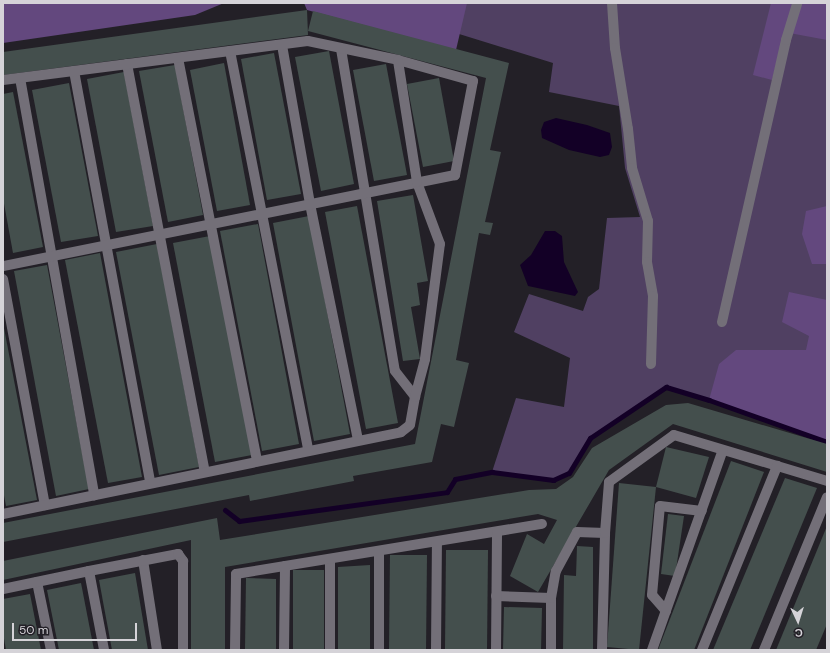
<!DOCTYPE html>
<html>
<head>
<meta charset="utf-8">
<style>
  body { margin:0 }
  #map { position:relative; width:830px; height:653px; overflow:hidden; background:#232027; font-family:"DM Sans",sans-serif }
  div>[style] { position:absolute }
  .green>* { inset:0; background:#504062 }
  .forest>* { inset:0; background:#63487e }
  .water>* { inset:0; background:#130026 }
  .stream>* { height:5px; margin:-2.5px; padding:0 2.5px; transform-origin:2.5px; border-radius:2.5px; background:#130026 }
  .building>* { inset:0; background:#444f4d }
  .minor>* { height:10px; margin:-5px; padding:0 5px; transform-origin:5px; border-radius:5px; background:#736f78 }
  span { translate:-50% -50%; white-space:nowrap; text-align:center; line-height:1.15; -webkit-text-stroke:3px #232027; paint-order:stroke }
  .frame { position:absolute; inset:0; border:4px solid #d5d3d8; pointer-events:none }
  .north { position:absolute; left:778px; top:601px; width:40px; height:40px; -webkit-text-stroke:3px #232027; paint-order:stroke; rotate:176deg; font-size:11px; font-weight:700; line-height:16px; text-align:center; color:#d5d3d8 }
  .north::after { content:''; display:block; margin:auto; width:14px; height:18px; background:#d5d3d8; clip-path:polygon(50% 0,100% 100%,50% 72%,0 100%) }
  .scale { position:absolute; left:12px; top:623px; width:125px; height:18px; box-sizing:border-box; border:2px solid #d5d3d8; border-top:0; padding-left:5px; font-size:12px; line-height:14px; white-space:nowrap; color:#d5d3d8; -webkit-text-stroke:3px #232027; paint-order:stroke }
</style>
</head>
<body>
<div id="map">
  <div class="green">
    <i style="clip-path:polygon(359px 3px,827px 3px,827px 442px,709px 400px,666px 387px,590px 438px,569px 473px,553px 480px,492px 472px,516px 398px,564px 407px,570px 358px,514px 332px,529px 294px,583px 311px,588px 297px,599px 289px,607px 218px,640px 217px,625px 168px,619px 106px,549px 92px,553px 63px)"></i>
  </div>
  <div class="forest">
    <i style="clip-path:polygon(3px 3px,224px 3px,195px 15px,3px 43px)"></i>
    <i style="clip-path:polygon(304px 3px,467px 3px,456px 50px,307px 10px)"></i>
    <i style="clip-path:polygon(771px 3px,827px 3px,827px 40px,784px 32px,772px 80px,753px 75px)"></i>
    <i style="clip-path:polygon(827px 206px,827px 264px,812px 264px,802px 234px,806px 211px)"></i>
    <i style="clip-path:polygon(789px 292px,827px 300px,827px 442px,709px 400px,719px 364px,736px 350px,806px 350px,809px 336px,782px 322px)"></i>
  </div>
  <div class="water">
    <i style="clip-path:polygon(556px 118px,587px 125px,610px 133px,612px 147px,609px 155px,600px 157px,569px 150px,542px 138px,541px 130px,544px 122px)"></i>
    <i style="clip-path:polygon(545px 231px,555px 231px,562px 236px,564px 262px,578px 292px,575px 296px,528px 286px,520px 265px,531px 255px)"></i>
  </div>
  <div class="stream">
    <i style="left:225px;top:510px;width:18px;rotate:38deg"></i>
    <i style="left:239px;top:521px;width:210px;rotate:-7.9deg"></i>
    <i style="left:447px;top:492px;width:15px;rotate:-58deg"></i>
    <i style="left:455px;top:479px;width:38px;rotate:-11deg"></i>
    <i style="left:492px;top:472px;width:62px;rotate:7.5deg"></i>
    <i style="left:553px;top:480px;width:17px;rotate:-24deg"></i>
    <i style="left:569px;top:473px;width:41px;rotate:-59deg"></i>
    <i style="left:590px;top:438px;width:92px;rotate:-33.9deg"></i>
    <i style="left:666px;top:387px;width:45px;rotate:16.8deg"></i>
    <i style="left:709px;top:400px;width:125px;rotate:19.6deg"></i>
  </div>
  <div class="building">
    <i style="clip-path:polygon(307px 10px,308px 35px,3px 75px,3px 52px)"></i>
    <i style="clip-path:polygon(313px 11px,509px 63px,490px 150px,501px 152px,485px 222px,493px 223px,490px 235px,479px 233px,456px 360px,469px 363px,454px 427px,441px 424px,432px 462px,353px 476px,354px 481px,250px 501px,249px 495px,3px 542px,3px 523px,415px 444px,486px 78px,308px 31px)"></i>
    <i style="clip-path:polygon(329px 51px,354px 184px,321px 191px,295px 57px)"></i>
    <i style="clip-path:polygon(274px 53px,301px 194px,267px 200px,241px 59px)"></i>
    <i style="clip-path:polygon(224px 63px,250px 205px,217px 211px,190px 70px)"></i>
    <i style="clip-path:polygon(386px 64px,407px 175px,374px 181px,353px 70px)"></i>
    <i style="clip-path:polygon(175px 65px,203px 215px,168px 222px,139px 71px)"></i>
    <i style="clip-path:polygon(124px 72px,153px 226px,116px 232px,87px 79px)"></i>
    <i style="clip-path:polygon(439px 78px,454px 161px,423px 167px,407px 84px)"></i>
    <i style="clip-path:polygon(69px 83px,98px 236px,61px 242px,32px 90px)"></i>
    <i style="clip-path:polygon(13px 92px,43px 247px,13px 253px,3px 198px,3px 94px)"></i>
    <i style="clip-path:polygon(413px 195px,428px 281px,417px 283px,420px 305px,411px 307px,420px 359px,403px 361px,377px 201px)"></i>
    <i style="clip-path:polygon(357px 206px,398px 423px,366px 429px,325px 212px)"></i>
    <i style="clip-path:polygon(309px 216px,350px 434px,314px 441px,273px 223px)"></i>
    <i style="clip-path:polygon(258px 224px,299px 444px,262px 451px,220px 231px)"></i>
    <i style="clip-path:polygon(210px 236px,252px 455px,215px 462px,173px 243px)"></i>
    <i style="clip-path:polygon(157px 244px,199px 467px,159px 475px,116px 252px)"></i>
    <i style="clip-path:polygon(100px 253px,142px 477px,108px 483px,65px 260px)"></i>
    <i style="clip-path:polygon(47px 265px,89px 489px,56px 496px,14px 271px)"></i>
    <i style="clip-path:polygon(3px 323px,37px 500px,6px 506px,3px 490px)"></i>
    <i style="clip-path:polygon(688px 403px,827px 444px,827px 472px,673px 424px,609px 470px,538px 592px,510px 576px,527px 534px,544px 544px,557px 520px,538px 514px,225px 567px,225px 650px,191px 650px,191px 540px,3px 580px,3px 561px,217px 518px,220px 540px,529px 490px,556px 489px,573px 477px,592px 448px,666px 405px)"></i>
    <i style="clip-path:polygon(666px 447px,709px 457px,696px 498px,656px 487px)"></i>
    <i style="clip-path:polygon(731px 461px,764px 472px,694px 650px,658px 650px)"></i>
    <i style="clip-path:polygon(785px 478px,817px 488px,750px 650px,713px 650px)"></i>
    <i style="clip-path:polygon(619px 483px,656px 487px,639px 650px,607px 647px)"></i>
    <i style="clip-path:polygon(668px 514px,684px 516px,675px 576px,661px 574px)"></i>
    <i style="clip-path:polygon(827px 526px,827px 624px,816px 650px,776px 650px)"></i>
    <i style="clip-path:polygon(577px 546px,593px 547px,593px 650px,563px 650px,564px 575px,576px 576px)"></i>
    <i style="clip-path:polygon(446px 550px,488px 550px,487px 650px,445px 650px)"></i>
    <i style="clip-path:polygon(390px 555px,427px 555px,426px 650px,389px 650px)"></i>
    <i style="clip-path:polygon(370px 565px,370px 650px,338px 650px,338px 567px)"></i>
    <i style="clip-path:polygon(293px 570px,324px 570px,324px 650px,293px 650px)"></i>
    <i style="clip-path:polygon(135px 573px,148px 650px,112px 650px,99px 580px)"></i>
    <i style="clip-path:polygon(246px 578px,276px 579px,276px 650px,245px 650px)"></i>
    <i style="clip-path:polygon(81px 583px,94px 650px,59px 650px,47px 590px)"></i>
    <i style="clip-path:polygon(30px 594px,41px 650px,6px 650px,3px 633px,3px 599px)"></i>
    <i style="clip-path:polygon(504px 607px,542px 608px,541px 650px,503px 650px)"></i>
  </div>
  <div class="minor">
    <i style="left:612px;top:3px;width:45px;rotate:86.2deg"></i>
    <i style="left:615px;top:48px;width:82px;rotate:80.9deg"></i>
    <i style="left:628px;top:129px;width:39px;rotate:84deg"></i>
    <i style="left:632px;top:168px;width:55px;rotate:73.2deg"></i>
    <i style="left:648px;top:221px;width:41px;rotate:91.4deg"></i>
    <i style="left:647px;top:262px;width:35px;rotate:80deg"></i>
    <i style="left:653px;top:296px;width:68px;rotate:91.7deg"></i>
    <i style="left:282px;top:45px;width:161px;rotate:80deg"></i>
    <i style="left:310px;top:204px;width:241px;rotate:78.5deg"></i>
    <i style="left:341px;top:49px;width:326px;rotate:80.5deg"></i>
    <i style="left:395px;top:371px;width:33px;rotate:52deg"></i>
    <i style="left:230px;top:51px;width:407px;rotate:78.9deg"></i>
    <i style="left:178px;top:58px;width:411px;rotate:78.9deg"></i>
    <i style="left:127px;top:64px;width:415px;rotate:79.2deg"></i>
    <i style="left:74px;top:71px;width:419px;rotate:79.5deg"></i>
    <i style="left:20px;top:78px;width:424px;rotate:79.9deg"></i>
    <i style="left:3px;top:80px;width:307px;rotate:-7.3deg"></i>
    <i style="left:308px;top:41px;width:92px;rotate:11.9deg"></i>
    <i style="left:398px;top:60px;width:78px;rotate:15.6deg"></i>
    <i style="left:473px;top:81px;width:96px;rotate:100.8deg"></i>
    <i style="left:455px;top:175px;width:461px;rotate:168.6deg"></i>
    <i style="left:3px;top:279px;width:230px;rotate:79.5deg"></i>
    <i style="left:722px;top:322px;width:289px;rotate:-77.2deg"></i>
    <i style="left:786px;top:40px;width:39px;rotate:-73deg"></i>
    <i style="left:3px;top:514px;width:406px;rotate:-11.6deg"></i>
    <i style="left:401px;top:432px;width:11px;rotate:-38deg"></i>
    <i style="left:410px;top:425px;width:28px;rotate:-80deg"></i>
    <i style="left:415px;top:397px;width:39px;rotate:-75deg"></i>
    <i style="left:425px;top:359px;width:116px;rotate:-82.6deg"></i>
    <i style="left:440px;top:244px;width:66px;rotate:-110.4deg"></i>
    <i style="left:417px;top:182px;width:123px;rotate:-98.9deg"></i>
    <i style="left:330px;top:559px;width:91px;rotate:90deg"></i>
    <i style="left:143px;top:560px;width:91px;rotate:81.2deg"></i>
    <i style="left:89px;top:571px;width:91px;rotate:-10.8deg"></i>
    <i style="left:178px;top:554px;width:9px;rotate:54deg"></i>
    <i style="left:183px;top:561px;width:89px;rotate:90deg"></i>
    <i style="left:37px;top:582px;width:69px;rotate:78.4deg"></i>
    <i style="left:3px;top:589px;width:88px;rotate:-11.8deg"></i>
    <i style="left:89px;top:571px;width:80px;rotate:79.2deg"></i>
    <i style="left:496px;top:596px;width:55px;rotate:2.1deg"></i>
    <i style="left:666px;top:611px;width:21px;rotate:-131deg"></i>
    <i style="left:652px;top:595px;width:89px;rotate:-84.9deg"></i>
    <i style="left:660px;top:506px;width:42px;rotate:6.8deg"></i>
    <i style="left:235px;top:650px;width:76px;rotate:-89.2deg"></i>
    <i style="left:236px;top:574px;width:310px;rotate:-9.3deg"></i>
    <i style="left:284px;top:650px;width:84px;rotate:-89.3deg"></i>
    <i style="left:379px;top:650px;width:99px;rotate:-90deg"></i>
    <i style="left:436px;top:650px;width:108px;rotate:-89.5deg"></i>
    <i style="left:496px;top:650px;width:118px;rotate:-89.5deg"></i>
    <i style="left:551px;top:650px;width:52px;rotate:-90deg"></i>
    <i style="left:551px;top:598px;width:27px;rotate:-80deg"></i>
    <i style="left:556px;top:571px;width:44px;rotate:-61.7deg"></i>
    <i style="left:577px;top:532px;width:28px;rotate:2deg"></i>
    <i style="left:602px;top:650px;width:117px;rotate:-88.5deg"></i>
    <i style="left:605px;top:533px;width:51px;rotate:-85.5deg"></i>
    <i style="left:609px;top:482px;width:80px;rotate:-35.9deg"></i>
    <i style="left:674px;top:435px;width:160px;rotate:16.7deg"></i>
    <i style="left:652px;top:650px;width:212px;rotate:-70.5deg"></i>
    <i style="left:702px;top:650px;width:199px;rotate:-67.8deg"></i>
    <i style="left:764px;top:650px;width:165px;rotate:-67.6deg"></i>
  </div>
  <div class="frame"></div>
  <div class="north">С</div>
  <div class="scale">50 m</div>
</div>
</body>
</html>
